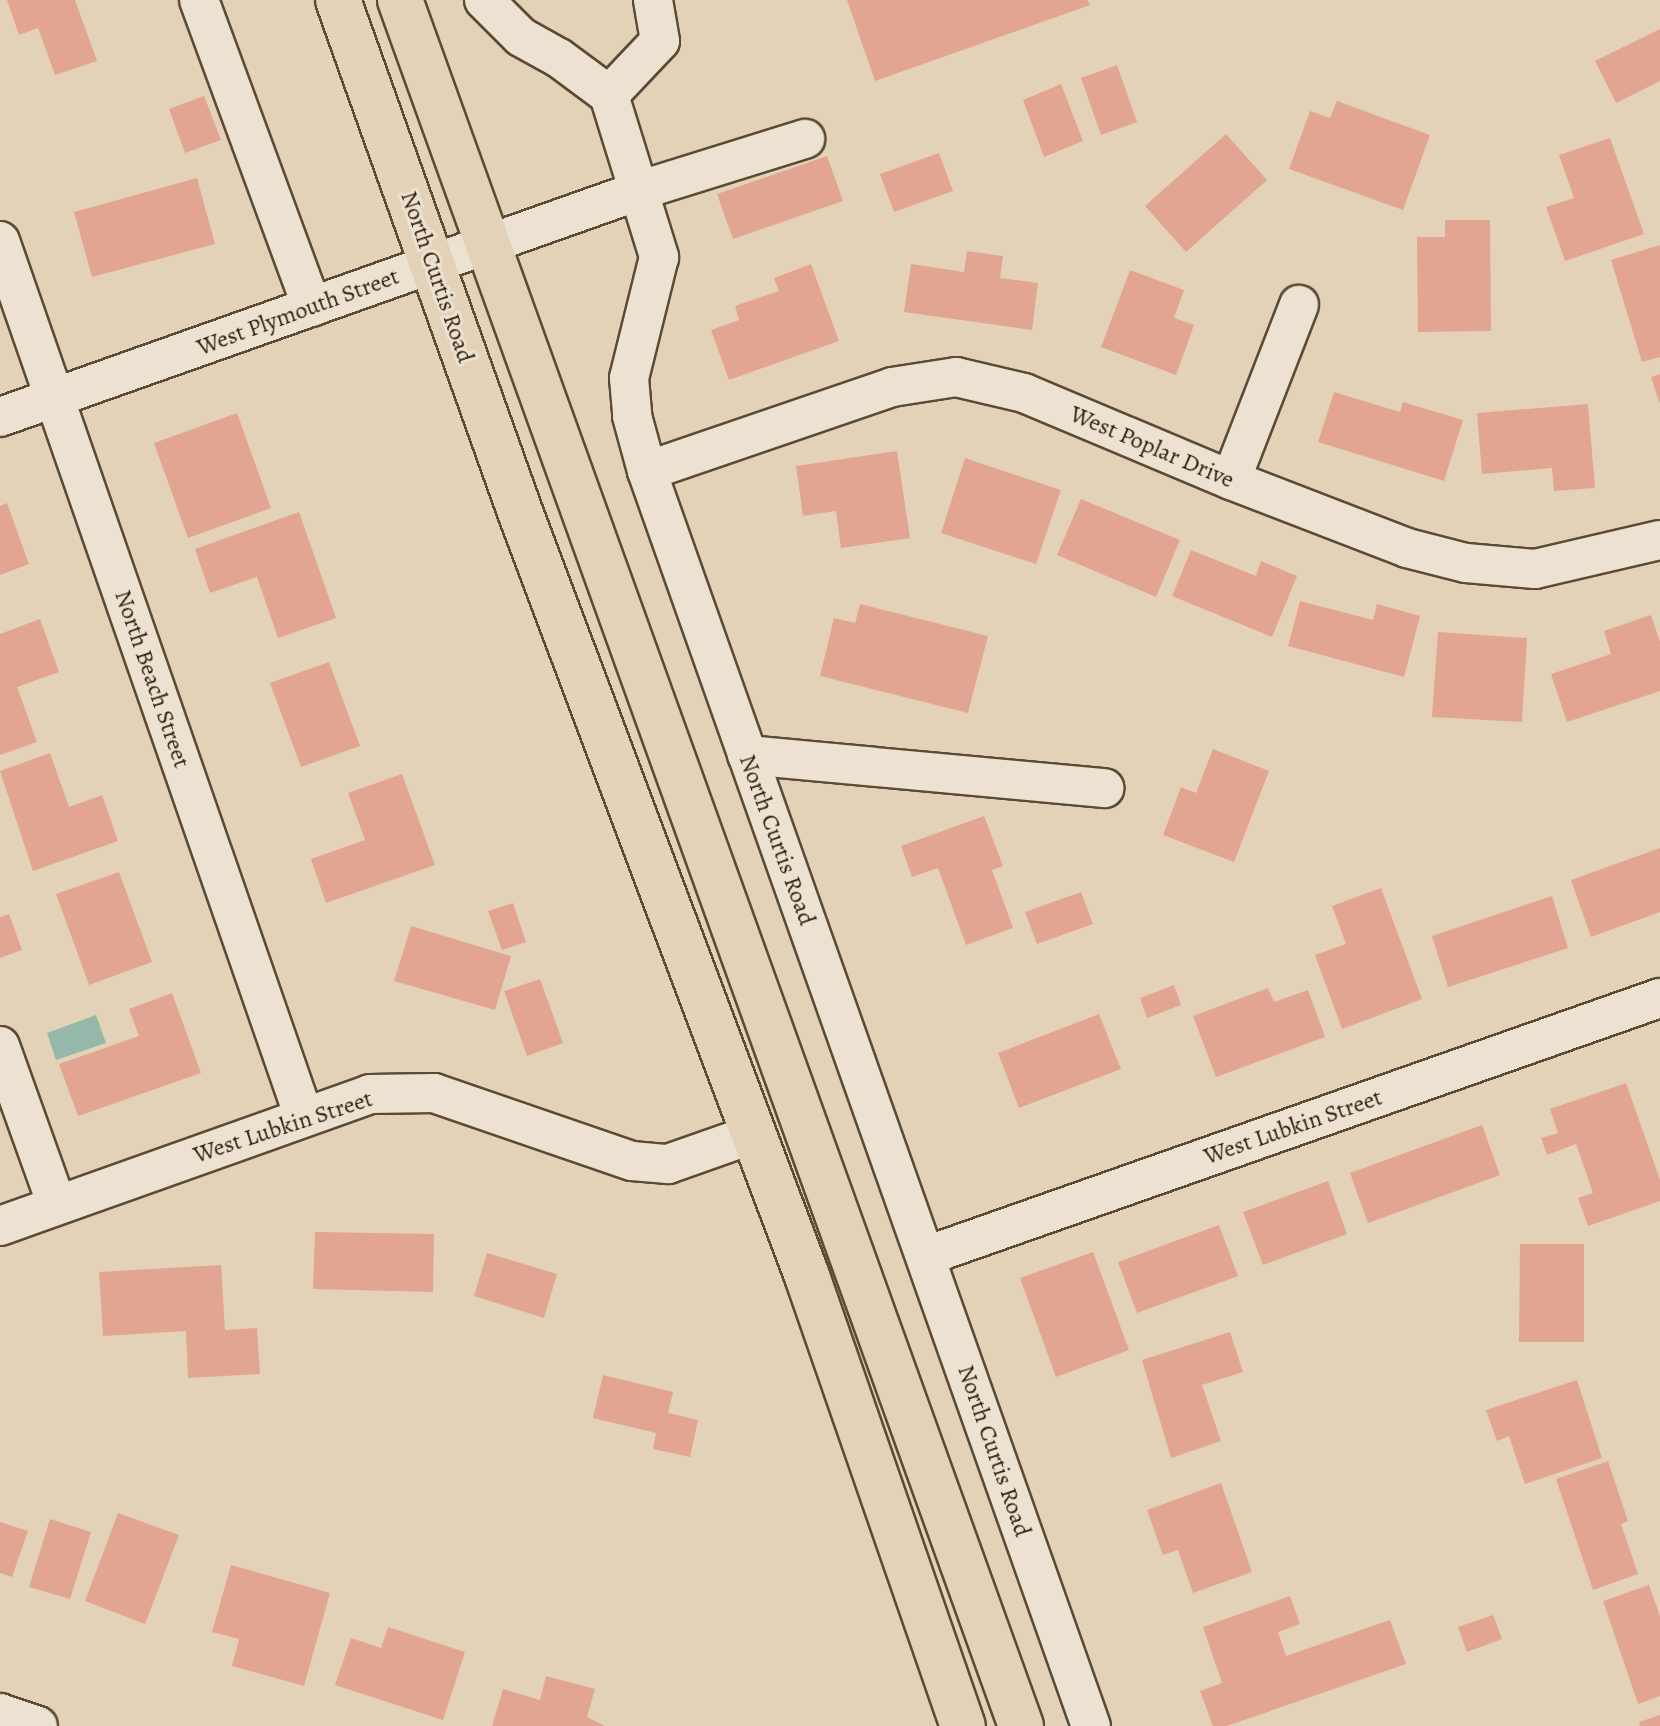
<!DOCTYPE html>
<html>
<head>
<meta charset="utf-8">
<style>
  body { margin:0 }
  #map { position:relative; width:1660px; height:1726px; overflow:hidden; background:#e4d2b8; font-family:Alegreya,serif }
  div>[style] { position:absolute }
  .water>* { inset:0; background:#96b8aa }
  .building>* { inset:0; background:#e2a592 }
  .roads { filter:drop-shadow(2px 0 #5b4a34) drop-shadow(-2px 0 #5b4a34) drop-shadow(0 2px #5b4a34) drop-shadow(0 -2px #5b4a34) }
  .minor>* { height:38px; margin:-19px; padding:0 19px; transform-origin:19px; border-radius:19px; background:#ede2d1 }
  .major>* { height:44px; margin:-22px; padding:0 22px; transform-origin:22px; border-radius:22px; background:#e4d2b8 }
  span { translate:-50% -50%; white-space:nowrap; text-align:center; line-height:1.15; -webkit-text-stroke:6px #ede2d1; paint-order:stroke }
  .street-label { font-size:24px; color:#2d1d08 }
</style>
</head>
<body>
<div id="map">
  <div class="water">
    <i style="clip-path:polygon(96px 1015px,106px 1043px,56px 1060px,47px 1033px)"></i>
  </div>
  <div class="building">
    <i style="clip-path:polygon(7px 0,75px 0,97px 61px,55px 75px,38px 28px,19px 35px)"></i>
    <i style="clip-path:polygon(847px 0,1088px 0,1090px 5px,875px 81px)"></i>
    <i style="clip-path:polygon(1660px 29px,1660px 81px,1616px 103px,1595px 61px)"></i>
    <i style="clip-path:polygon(1117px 65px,1137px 122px,1101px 135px,1081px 78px)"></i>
    <i style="clip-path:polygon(1061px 84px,1083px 141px,1044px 157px,1023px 100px)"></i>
    <i style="clip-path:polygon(204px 96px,221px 140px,185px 153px,169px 109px)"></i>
    <i style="clip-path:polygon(1337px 101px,1430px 135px,1403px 210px,1289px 169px,1310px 111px,1330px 118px)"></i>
    <i style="clip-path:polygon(1226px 134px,1267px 180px,1186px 252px,1145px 206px)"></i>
    <i style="clip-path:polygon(1610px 138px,1644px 234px,1565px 261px,1546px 207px,1574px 198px,1559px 155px)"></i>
    <i style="clip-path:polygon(939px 153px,953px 191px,894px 212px,880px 174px)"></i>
    <i style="clip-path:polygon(827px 156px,843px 201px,733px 239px,717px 194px)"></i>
    <i style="clip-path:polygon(197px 178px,215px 244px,92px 277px,74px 212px)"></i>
    <i style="clip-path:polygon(1445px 220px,1490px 220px,1491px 331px,1418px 332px,1417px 237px,1445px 237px)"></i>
    <i style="clip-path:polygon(1660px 245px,1660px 357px,1642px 362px,1611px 260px)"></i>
    <i style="clip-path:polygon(967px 251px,1003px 256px,1000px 278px,1038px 283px,1032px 330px,904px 312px,911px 264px,964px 272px)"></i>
    <i style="clip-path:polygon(811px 264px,839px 341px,729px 380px,711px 330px,739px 320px,735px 306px,779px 291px,774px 278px)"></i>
    <i style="clip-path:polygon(1130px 270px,1184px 290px,1174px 318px,1194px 325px,1176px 375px,1101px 347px)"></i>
    <i style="clip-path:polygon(1660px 374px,1660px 402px,1659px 402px,1651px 377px)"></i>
    <i style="clip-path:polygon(1334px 392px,1400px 412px,1403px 402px,1463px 420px,1444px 481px,1318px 442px)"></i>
    <i style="clip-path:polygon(1588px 404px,1595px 488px,1554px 491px,1552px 468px,1482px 474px,1477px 413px)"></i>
    <i style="clip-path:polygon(237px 413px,271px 508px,188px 538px,154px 443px)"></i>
    <i style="clip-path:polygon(897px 451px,910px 538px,841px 548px,836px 511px,803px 516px,796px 466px)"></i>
    <i style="clip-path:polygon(965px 458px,1061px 490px,1036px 564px,941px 533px)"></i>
    <i style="clip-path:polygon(1081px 499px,1180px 540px,1156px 597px,1057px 555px)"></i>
    <i style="clip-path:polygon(7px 503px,29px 564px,0 575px,0 506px)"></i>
    <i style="clip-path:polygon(299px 512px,336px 618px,278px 638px,257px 577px,210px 593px,195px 549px)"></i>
    <i style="clip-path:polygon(1191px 550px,1256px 576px,1261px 561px,1297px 576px,1272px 637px,1172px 596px)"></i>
    <i style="clip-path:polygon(1300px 601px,1373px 620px,1377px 604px,1420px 616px,1404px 677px,1288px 646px)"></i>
    <i style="clip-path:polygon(860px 604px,988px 636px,968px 713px,820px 676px,834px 618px,855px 623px)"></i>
    <i style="clip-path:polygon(1651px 615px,1660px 642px,1660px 691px,1567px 722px,1551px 674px,1611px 654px,1604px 631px)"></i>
    <i style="clip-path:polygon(40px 619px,59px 672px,17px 687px,37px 742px,0 755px,0 634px)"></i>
    <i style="clip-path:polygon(1438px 632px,1527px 638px,1522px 722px,1432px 717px)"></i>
    <i style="clip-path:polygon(329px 662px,360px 746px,301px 767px,270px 683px)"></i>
    <i style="clip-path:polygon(1213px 749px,1269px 771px,1234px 862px,1163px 835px,1181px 787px,1196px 793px)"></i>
    <i style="clip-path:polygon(50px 753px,69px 807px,102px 795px,118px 841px,33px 871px,0 771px)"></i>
    <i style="clip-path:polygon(402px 774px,435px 865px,326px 903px,311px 859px,365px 840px,348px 793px)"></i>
    <i style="clip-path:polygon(984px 816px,1003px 866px,992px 870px,1013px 928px,966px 945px,938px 868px,912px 877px,901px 846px)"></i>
    <i style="clip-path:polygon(1660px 848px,1660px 912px,1591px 937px,1571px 880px)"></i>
    <i style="clip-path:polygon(119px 872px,152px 962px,89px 985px,56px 894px)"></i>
    <i style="clip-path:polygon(1381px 888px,1422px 999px,1342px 1029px,1315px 955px,1346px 944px,1332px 906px)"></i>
    <i style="clip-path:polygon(1081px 892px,1093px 924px,1037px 944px,1025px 912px)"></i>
    <i style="clip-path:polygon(1552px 896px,1568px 948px,1448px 987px,1432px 936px)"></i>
    <i style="clip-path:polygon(513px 903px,526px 942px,502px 950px,488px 911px)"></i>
    <i style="clip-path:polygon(9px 914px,22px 950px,0 958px,0 917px)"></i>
    <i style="clip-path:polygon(411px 926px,511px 956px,495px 1010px,394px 981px)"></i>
    <i style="clip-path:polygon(540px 979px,563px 1043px,527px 1056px,504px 991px)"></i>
    <i style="clip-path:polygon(1174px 985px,1181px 1005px,1147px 1018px,1140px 998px)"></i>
    <i style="clip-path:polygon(1268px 988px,1274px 1002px,1308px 990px,1325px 1037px,1216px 1077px,1193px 1016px)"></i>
    <i style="clip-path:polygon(172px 993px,201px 1073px,78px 1116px,59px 1064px,139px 1036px,129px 1009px)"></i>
    <i style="clip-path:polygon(1099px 1014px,1121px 1069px,1019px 1108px,998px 1053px)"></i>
    <i style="clip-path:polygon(1626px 1083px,1660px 1180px,1660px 1201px,1588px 1226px,1578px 1198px,1593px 1193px,1576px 1144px,1547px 1155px,1541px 1138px,1558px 1133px,1550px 1109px)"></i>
    <i style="clip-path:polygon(1482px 1125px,1500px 1175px,1368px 1223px,1350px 1173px)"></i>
    <i style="clip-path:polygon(1328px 1181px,1347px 1234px,1263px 1265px,1243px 1212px)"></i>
    <i style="clip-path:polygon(1219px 1225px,1238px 1276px,1137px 1313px,1118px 1262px)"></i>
    <i style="clip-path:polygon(315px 1232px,434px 1234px,433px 1292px,313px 1289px)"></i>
    <i style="clip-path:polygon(1520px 1244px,1584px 1244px,1584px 1342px,1519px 1342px)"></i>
    <i style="clip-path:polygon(1093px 1252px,1129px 1350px,1056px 1377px,1020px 1278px)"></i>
    <i style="clip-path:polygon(487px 1253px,557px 1274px,544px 1318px,474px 1296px)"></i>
    <i style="clip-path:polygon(221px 1265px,225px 1330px,257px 1328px,260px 1374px,188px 1378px,186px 1331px,103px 1336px,99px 1272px)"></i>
    <i style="clip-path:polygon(1230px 1332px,1243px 1372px,1202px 1385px,1221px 1441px,1171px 1458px,1142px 1360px)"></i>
    <i style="clip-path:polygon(603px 1375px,673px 1392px,668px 1413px,698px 1420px,690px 1457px,653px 1449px,656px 1433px,593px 1418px)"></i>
    <i style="clip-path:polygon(1577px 1380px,1602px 1458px,1525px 1484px,1509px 1436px,1497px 1441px,1486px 1410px)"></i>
    <i style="clip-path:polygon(1608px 1461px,1628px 1521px,1621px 1524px,1638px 1574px,1593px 1590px,1556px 1479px)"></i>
    <i style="clip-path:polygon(1221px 1483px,1252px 1572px,1193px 1593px,1178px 1550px,1163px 1555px,1147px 1510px)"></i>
    <i style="clip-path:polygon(118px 1513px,179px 1535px,145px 1624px,85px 1601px)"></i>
    <i style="clip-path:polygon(50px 1519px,91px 1532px,70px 1599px,29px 1587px)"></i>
    <i style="clip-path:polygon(0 1522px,28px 1531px,12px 1577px,0 1573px)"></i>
    <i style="clip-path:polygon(231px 1565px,330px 1593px,304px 1686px,232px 1666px,239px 1639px,212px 1632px)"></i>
    <i style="clip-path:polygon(1649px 1585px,1660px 1616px,1660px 1696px,1638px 1704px,1603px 1601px)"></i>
    <i style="clip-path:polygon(1290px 1596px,1300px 1624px,1278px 1632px,1286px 1656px,1390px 1620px,1406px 1664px,1227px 1726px,1213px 1726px,1200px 1691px,1222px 1683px,1203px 1627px)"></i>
    <i style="clip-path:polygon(1493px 1615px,1502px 1639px,1467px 1652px,1458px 1627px)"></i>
    <i style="clip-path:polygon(388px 1627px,465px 1652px,443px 1720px,335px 1685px,351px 1638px,381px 1648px)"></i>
    <i style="clip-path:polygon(546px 1676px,595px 1689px,587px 1717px,605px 1726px,492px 1726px,503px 1689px,540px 1700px)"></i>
    <i style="clip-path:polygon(1660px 1715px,1660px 1726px,1640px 1726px,1639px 1722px)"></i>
  </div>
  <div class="roads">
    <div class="minor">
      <i style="left:199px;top:0;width:327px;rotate:69.8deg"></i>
      <i style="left:484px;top:0;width:52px;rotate:45deg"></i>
      <i style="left:521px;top:37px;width:43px;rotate:28.9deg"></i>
      <i style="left:559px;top:58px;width:62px;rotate:36.5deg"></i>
      <i style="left:609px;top:95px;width:170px;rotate:72.8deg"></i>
      <i style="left:659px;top:257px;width:125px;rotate:103.9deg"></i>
      <i style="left:629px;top:378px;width:38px;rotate:85deg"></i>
      <i style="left:632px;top:416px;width:57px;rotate:74.7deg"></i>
      <i style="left:647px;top:471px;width:1331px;rotate:70.52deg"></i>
      <i style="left:609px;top:95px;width:74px;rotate:-46.6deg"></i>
      <i style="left:660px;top:41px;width:42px;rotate:-99.7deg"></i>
      <i style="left:0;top:241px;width:927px;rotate:70.86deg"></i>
      <i style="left:0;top:417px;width:680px;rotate:-19.5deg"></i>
      <i style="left:641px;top:190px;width:172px;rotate:-17.3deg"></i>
      <i style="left:647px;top:471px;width:259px;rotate:-18.9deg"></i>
      <i style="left:892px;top:387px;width:65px;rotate:-8.9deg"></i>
      <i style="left:956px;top:377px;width:70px;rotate:13.2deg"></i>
      <i style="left:1024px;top:393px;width:225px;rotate:22.8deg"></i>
      <i style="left:1231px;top:480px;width:189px;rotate:21.1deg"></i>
      <i style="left:1407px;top:548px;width:61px;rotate:14.3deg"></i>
      <i style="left:1466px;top:563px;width:69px;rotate:5deg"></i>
      <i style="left:1535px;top:569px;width:128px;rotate:-13.1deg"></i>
      <i style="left:1231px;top:480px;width:188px;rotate:-68.8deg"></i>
      <i style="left:747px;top:755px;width:359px;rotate:5.3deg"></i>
      <i style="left:0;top:1046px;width:169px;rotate:70.3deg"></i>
      <i style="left:0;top:1226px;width:393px;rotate:-19.6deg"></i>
      <i style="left:370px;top:1094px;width:64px;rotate:-0.9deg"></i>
      <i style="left:434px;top:1093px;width:209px;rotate:19deg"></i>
      <i style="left:632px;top:1161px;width:36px;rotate:5deg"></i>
      <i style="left:668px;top:1164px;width:90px;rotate:-19.4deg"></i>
      <i style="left:926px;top:1256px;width:778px;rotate:-19.37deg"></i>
      <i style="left:0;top:1713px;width:40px;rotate:18.9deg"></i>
    </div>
    <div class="major">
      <i style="left:338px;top:0;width:540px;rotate:70.42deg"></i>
      <i style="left:519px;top:509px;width:819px;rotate:69.42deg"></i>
      <i style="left:807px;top:1276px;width:476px;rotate:70.9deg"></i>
      <i style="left:400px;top:0;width:1834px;rotate:70.21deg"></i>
    </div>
  </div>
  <div class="street-label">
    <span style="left:437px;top:277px;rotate:71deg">North Curtis Road</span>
    <span style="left:298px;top:312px;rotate:-20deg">West Plymouth Street</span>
    <span style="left:1152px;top:447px;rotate:23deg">West Poplar Drive</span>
    <span style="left:152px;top:679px;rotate:71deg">North Beach Street</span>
    <span style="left:777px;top:840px;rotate:70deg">North Curtis Road</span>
    <span style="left:283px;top:1127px;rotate:-18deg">West Lubkin Street</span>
    <span style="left:1293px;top:1127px;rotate:-19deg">West Lubkin Street</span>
    <span style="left:994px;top:1451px;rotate:71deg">North Curtis Road</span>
  </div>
</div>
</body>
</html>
